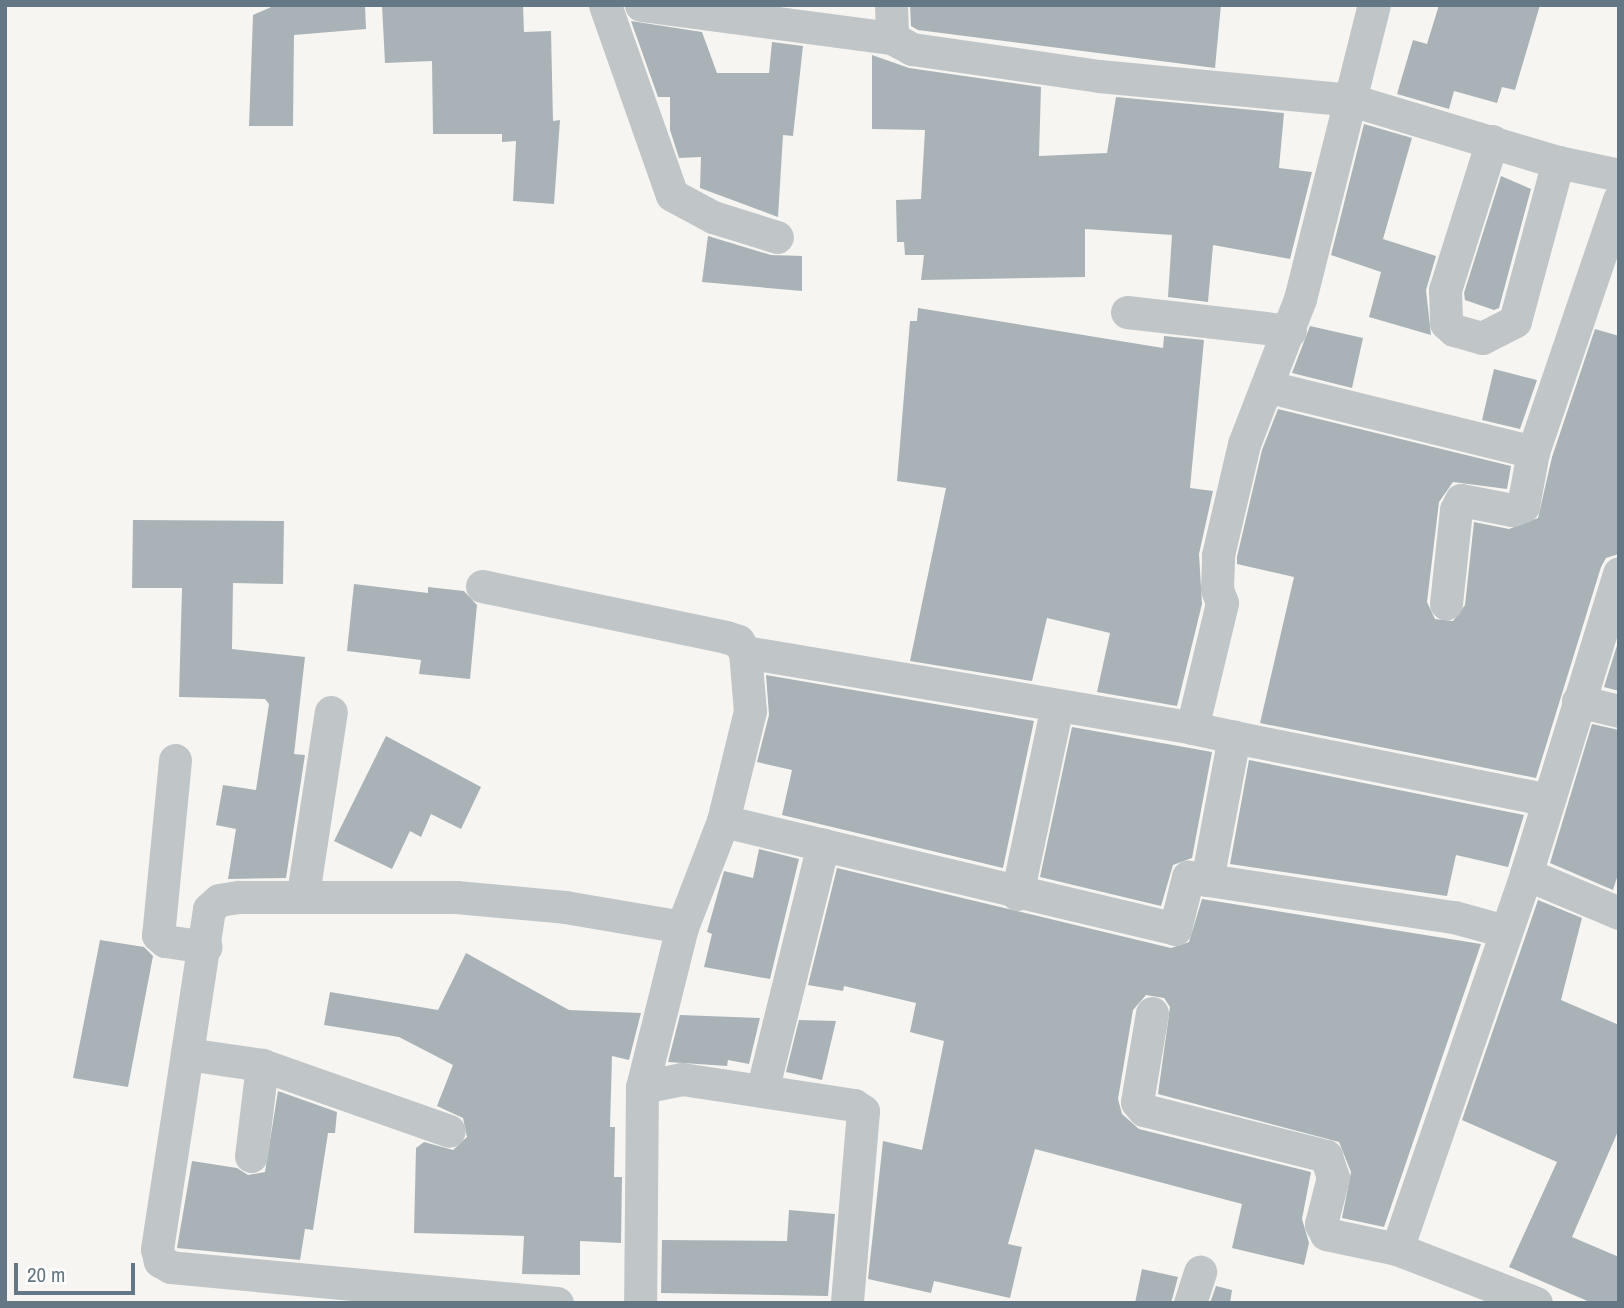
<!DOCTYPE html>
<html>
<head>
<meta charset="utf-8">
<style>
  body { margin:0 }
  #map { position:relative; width:1624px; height:1308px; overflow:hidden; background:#f6f5f1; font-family:"Archivo Narrow",sans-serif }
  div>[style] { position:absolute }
  .building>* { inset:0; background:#a9b3b7 }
  .street>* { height:33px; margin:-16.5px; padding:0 16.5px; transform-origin:16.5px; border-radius:16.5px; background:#c0c6c8 }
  span { translate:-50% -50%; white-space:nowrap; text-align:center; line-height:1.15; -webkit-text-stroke:7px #fff; paint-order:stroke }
  .frame { position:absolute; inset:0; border:7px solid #637884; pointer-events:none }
  .scale { position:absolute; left:14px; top:1263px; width:121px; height:32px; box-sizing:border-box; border:4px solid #637884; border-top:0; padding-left:9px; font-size:21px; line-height:24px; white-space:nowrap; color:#637884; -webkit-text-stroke:5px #fff; paint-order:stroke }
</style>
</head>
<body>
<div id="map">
  <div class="building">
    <i style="clip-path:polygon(276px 5px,365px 5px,366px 29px,294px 35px,293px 126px,249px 126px,253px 15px)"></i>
    <i style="clip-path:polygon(382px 5px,523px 5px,524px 32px,551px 31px,553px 121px,560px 120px,554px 204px,513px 201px,516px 141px,502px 142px,502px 134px,433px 134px,432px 61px,385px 63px)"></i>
    <i style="clip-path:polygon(910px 5px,1221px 5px,1215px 68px,918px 30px,911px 26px)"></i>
    <i style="clip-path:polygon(1439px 5px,1540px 5px,1515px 90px,1502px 87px,1497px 103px,1454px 91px,1449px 109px,1397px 94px,1413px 40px,1427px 44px)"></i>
    <i style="clip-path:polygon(631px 21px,702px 32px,717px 73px,769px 73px,772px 42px,803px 46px,793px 136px,783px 135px,778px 217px,700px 188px,701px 157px,679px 158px,670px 130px,670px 97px,658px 97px)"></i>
    <i style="clip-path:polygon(872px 55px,909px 68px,1041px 87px,1039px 156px,1107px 153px,1116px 97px,1284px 113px,1279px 168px,1312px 172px,1290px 259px,1213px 245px,1208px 302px,1168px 297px,1172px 235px,1085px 229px,1085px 277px,921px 280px,924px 255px,905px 255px,904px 242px,897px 242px,896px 200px,921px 199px,925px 130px,872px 129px)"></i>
    <i style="clip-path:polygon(1364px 124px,1412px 138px,1383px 239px,1436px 256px,1426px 290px,1431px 335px,1369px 317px,1381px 272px,1331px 255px)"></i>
    <i style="clip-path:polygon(1501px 176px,1531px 189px,1499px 308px,1494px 310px,1465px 300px,1464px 293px)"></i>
    <i style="clip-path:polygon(708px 236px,771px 255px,802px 256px,802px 291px,702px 282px)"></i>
    <i style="clip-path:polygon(918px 308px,1163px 348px,1164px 336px,1204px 340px,1190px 488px,1213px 491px,1199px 554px,1202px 604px,1177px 706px,1097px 692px,1110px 633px,1047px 618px,1032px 681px,910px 661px,946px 488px,897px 481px,910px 321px,917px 321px)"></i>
    <i style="clip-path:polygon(1310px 326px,1363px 338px,1352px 388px,1292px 373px)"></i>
    <i style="clip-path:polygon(1595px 329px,1619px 336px,1619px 554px,1606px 558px,1601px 567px,1536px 778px,1260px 723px,1294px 577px,1237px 564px,1237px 557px,1262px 450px,1278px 409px,1511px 466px,1507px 489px,1453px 482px,1439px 502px,1427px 602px,1435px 619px,1453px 621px,1465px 605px,1474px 522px,1509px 529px,1538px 518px,1552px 457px)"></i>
    <i style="clip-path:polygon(1494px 369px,1537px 380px,1520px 429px,1482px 420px)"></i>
    <i style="clip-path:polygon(133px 520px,284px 521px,283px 584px,233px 583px,232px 649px,305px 657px,294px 754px,305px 755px,286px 878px,228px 879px,236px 829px,216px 825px,223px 785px,256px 790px,269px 704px,265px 699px,179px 697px,182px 588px,132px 588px)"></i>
    <i style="clip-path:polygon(354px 584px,428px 593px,428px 587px,464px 591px,477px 605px,470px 679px,419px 674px,421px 660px,347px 651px)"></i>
    <i style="clip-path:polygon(1619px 639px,1619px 691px,1604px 687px)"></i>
    <i style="clip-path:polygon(766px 675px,1034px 721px,1003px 868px,782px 815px,792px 770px,757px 762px,769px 715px)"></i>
    <i style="clip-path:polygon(1592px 724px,1619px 730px,1619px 871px,1613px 890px,1550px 863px)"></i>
    <i style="clip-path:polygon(1072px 727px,1212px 752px,1192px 858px,1173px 865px,1161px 906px,1040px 877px)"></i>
    <i style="clip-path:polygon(386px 736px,481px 787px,461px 829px,431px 814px,421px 837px,410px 831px,392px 869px,334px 841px)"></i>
    <i style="clip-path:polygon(1249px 760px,1524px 815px,1508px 867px,1456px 855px,1447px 896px,1230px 864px)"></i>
    <i style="clip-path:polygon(759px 849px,799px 859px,770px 979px,704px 967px,712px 934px,707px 932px,724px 871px,753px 878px)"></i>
    <i style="clip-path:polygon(837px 868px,1171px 948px,1189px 942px,1202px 899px,1481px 944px,1384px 1227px,1342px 1218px,1351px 1172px,1339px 1142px,1158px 1094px,1170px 1007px,1164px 998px,1146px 995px,1133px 1010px,1118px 1099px,1122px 1114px,1139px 1129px,1311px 1172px,1302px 1219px,1309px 1243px,1304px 1265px,1232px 1248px,1242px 1204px,1035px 1149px,1008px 1244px,1022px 1247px,1010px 1298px,934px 1281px,931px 1293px,868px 1279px,883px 1141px,922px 1150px,944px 1041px,910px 1032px,916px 1003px,844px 986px,843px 991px,808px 985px)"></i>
    <i style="clip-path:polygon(1538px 900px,1582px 918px,1561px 1000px,1619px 1025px,1619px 1129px,1572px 1237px,1619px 1257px,1619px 1303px,1592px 1303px,1509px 1267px,1557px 1162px,1462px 1120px)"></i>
    <i style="clip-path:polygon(100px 940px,144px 947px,153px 956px,128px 1087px,73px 1078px)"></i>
    <i style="clip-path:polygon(466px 953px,569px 1010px,641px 1013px,629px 1060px,612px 1056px,610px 1127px,615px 1127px,614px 1177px,622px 1177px,621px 1243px,580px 1241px,580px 1275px,522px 1274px,524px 1236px,414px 1233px,416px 1148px,424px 1142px,453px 1150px,467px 1137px,463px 1118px,437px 1106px,453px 1065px,399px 1037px,324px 1025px,330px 992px,438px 1010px)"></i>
    <i style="clip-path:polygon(680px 1015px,760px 1018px,749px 1064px,728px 1060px,727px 1066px,668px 1062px)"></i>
    <i style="clip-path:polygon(799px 1020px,836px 1021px,822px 1080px,786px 1072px)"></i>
    <i style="clip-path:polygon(278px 1091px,337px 1112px,335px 1133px,328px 1133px,313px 1230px,305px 1229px,300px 1260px,177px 1248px,192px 1161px,237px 1168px,248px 1175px,265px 1172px)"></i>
    <i style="clip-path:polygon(789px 1210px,835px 1214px,828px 1296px,661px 1293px,662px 1240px,787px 1241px)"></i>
    <i style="clip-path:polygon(1142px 1269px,1178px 1277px,1171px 1303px,1135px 1303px)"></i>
    <i style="clip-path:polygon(1216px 1286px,1232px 1290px,1230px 1303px,1210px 1303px)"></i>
  </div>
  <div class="street">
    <i style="left:605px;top:5px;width:201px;rotate:70.6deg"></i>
    <i style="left:672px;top:195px;width:47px;rotate:28.2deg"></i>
    <i style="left:713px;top:217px;width:67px;rotate:17.4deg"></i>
    <i style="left:641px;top:5px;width:253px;rotate:7.5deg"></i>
    <i style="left:891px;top:5px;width:33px;rotate:88deg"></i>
    <i style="left:892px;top:38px;width:23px;rotate:29deg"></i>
    <i style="left:912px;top:49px;width:189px;rotate:8.2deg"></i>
    <i style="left:1099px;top:76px;width:253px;rotate:5.4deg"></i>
    <i style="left:1351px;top:100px;width:216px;rotate:16.7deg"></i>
    <i style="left:1558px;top:162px;width:62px;rotate:12deg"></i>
    <i style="left:1492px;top:141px;width:156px;rotate:107.5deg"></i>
    <i style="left:1445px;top:290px;width:33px;rotate:88deg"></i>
    <i style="left:1446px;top:323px;width:11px;rotate:41deg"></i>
    <i style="left:1454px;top:330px;width:29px;rotate:16deg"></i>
    <i style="left:1482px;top:338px;width:37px;rotate:-27deg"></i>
    <i style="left:1515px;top:321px;width:165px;rotate:-74.9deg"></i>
    <i style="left:1127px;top:312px;width:164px;rotate:6.6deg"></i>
    <i style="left:1269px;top:387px;width:272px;rotate:13.8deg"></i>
    <i style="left:1533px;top:452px;width:55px;rotate:100.5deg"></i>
    <i style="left:1523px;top:506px;width:12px;rotate:160deg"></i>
    <i style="left:1512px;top:510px;width:52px;rotate:-168.9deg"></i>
    <i style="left:1461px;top:500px;width:11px;rotate:117deg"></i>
    <i style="left:1456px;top:510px;width:94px;rotate:96.1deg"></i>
    <i style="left:1533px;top:452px;width:267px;rotate:-71.2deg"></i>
    <i style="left:482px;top:586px;width:249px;rotate:11.8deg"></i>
    <i style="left:726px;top:637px;width:13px;rotate:18deg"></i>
    <i style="left:738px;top:641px;width:13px;rotate:58deg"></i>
    <i style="left:745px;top:652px;width:59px;rotate:85.2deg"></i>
    <i style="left:750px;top:711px;width:113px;rotate:103.8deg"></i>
    <i style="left:723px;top:821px;width:114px;rotate:111.1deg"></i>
    <i style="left:682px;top:927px;width:165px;rotate:104deg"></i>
    <i style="left:642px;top:1087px;width:216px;rotate:90.5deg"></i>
    <i style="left:745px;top:652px;width:453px;rotate:9.6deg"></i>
    <i style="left:1578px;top:701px;width:42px;rotate:13.7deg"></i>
    <i style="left:1234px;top:737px;width:320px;rotate:11.3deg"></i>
    <i style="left:175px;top:760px;width:176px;rotate:95.5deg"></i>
    <i style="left:158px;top:935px;width:9px;rotate:41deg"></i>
    <i style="left:165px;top:941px;width:41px;rotate:8.3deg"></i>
    <i style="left:723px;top:821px;width:465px;rotate:13.4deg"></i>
    <i style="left:1175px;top:929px;width:54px;rotate:-76deg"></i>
    <i style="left:1188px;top:877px;width:269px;rotate:8.6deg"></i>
    <i style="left:1454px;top:917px;width:53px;rotate:15.4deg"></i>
    <i style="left:1526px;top:874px;width:101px;rotate:22.8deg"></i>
    <i style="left:1207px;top:880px;width:146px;rotate:-79.3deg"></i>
    <i style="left:1234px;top:737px;width:43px;rotate:-167.9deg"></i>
    <i style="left:1192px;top:728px;width:129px;rotate:-76.5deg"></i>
    <i style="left:1222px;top:603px;width:15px;rotate:-110deg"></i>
    <i style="left:1217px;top:589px;width:34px;rotate:-88deg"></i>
    <i style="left:1218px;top:555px;width:114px;rotate:-76.8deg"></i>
    <i style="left:1244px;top:444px;width:155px;rotate:-68.9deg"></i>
    <i style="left:1300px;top:299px;width:303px;rotate:-75.9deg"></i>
    <i style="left:303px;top:894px;width:184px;rotate:-81.3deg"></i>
    <i style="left:1017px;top:894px;width:192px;rotate:-78deg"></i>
    <i style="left:1152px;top:1013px;width:90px;rotate:99.6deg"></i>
    <i style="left:1137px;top:1102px;width:11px;rotate:49deg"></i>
    <i style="left:1144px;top:1110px;width:188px;rotate:14.2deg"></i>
    <i style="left:1326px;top:1156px;width:22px;rotate:72deg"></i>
    <i style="left:1333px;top:1177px;width:49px;rotate:104.3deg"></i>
    <i style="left:1321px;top:1224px;width:11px;rotate:63deg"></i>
    <i style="left:1326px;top:1234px;width:73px;rotate:11.9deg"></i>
    <i style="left:1397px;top:1249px;width:149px;rotate:21.2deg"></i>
    <i style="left:187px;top:1054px;width:76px;rotate:8.3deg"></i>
    <i style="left:262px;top:1065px;width:198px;rotate:19.4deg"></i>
    <i style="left:642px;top:1087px;width:41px;rotate:-11.3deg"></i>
    <i style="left:682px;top:1079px;width:174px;rotate:8.6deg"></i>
    <i style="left:854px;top:1105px;width:11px;rotate:34deg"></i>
    <i style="left:863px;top:1111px;width:193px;rotate:94.8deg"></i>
    <i style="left:762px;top:1091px;width:254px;rotate:-76.1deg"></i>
    <i style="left:251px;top:1156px;width:92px;rotate:-83.1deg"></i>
    <i style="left:1397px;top:1249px;width:397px;rotate:-71deg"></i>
    <i style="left:1526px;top:874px;width:315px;rotate:-72.8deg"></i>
    <i style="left:557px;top:1303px;width:388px;rotate:-174.7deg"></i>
    <i style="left:171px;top:1267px;width:13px;rotate:-151deg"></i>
    <i style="left:160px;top:1261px;width:12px;rotate:-104deg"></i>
    <i style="left:157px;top:1249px;width:344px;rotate:-81.3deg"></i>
    <i style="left:209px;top:909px;width:13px;rotate:-42deg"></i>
    <i style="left:219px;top:900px;width:20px;rotate:-9deg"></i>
    <i style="left:239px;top:897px;width:217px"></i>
    <i style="left:456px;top:897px;width:109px;rotate:5.2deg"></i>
    <i style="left:565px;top:907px;width:119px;rotate:9.7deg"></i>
    <i style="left:1190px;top:1303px;width:33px;rotate:-72deg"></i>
  </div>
  <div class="frame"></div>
  <div class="scale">20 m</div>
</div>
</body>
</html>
